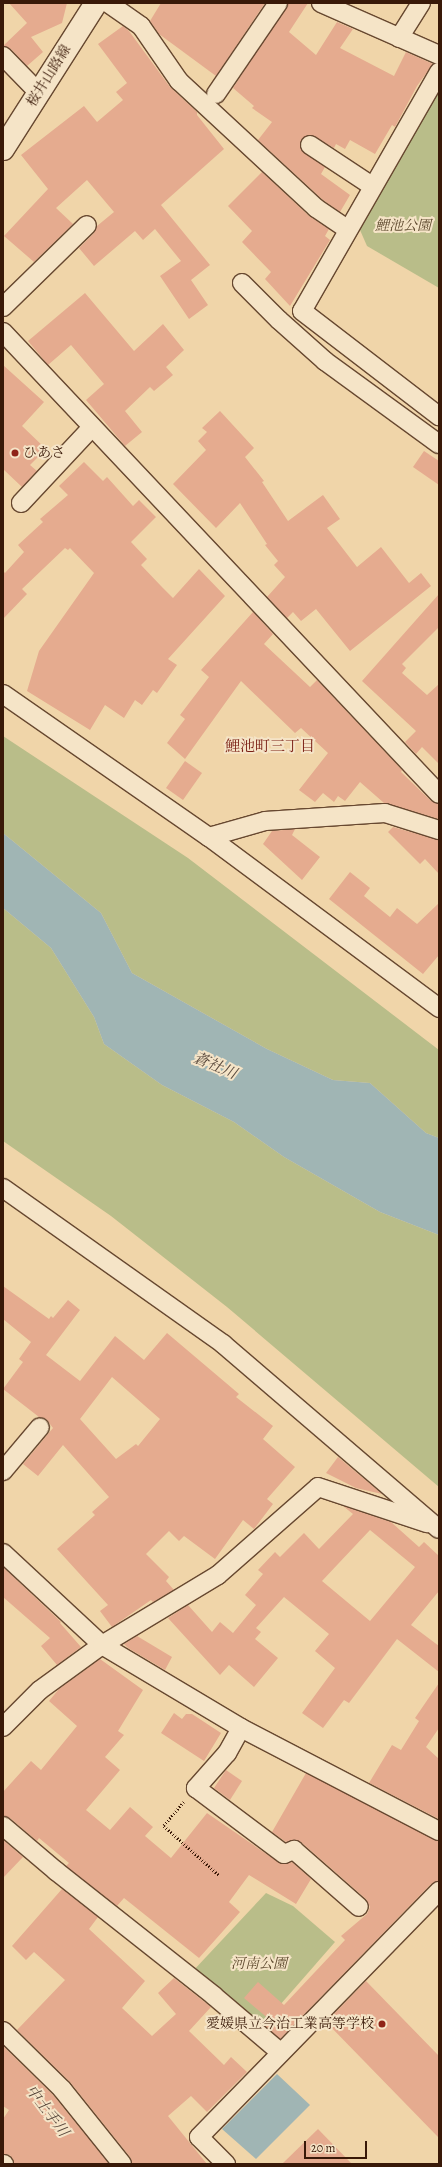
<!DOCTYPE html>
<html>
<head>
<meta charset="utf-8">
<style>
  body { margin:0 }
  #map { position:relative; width:442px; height:2167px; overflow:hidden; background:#f0d5a9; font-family:Alegreya,"Noto Serif JP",serif }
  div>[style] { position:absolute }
  .green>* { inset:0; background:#b9bd89 }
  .water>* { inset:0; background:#a0b5b4 }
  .building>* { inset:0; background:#e5ab8f }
  .path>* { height:2.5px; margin-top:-1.25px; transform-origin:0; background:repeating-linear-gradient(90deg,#391908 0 1px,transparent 0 3px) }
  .roads { filter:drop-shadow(1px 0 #674830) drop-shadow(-1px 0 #674830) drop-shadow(0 1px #674830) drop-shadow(0 -1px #674830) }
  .street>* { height:18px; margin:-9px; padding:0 9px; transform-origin:9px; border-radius:9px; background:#f5e4c7 }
  .secondary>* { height:22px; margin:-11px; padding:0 11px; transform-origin:11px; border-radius:11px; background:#f5e4c7 }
  .dots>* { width:11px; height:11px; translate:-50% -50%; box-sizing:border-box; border:2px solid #f5e4c7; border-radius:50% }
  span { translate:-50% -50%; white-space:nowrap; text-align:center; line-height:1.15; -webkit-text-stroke:4px #f5e4c7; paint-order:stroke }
  .street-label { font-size:14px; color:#391908 }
  .park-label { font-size:14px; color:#5f4a2f; font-style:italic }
  .poi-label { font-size:14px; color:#391908 }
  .left { translate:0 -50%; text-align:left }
  .right { translate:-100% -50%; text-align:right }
  .neighbourhood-label { font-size:15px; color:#7a1f14 }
  .water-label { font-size:15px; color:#58483c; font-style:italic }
  .frame { position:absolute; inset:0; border:4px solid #391908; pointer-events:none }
  .scale { position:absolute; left:304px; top:2141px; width:63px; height:18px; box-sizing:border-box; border:2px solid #391908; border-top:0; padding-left:5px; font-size:12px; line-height:14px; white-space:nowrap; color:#391908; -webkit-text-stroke:3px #f5e4c7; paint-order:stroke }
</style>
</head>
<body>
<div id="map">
  <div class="green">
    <i style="clip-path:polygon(439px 91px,439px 288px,367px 246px,360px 230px)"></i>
    <i style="clip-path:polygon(3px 736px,188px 858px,439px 1050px,439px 1138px,426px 1133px,370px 1083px,333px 1080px,267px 1049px,132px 973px,101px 913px,3px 833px)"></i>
    <i style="clip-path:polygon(3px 908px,51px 948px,94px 1017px,104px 1044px,162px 1085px,234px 1122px,284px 1157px,380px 1212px,439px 1235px,439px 1487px,227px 1307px,111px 1216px,3px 1141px)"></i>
    <i style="clip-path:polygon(266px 1893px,293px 1906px,335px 1942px,259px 2029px,192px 1972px)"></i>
  </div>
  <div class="water">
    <i style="clip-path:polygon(3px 833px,101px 913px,132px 973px,267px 1049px,333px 1080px,370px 1083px,426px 1133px,439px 1138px,439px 1235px,380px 1212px,284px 1157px,234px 1122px,162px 1085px,104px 1044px,94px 1017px,51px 948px,3px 908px)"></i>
    <i style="clip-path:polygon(277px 2074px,310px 2105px,256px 2159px,222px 2129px)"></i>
  </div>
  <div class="building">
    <i style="clip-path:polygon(9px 3px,67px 3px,62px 23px,31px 37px,43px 52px,27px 66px,11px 49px,3px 46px,27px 23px)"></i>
    <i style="clip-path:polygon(161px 3px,265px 3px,216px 76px,159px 34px,150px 21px)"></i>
    <i style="clip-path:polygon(288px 3px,308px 3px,289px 32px,316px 55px,337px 22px,353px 29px,340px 48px,394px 76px,406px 52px,433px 64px,417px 86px,395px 127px,392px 125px,375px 154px,350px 140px,345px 149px,336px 144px,334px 148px,311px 135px,301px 140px,301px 150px,325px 167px,321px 174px,350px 195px,340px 212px,323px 200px,258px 140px,272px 122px,252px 108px,254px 106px,233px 88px)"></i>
    <i style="clip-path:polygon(123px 26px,129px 31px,170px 87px,197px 112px,197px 115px,224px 149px,161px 205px,210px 265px,191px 280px,208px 305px,189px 319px,160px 276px,181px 261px,155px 229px,143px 240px,135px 231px,94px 266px,79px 248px,94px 233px,97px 226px,114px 212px,87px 180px,56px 208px,73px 224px,34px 262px,4px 236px,48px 189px,21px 155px,84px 106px,97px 122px,123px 100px,116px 92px,127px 83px,98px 44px)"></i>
    <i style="clip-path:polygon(262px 172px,309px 216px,329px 229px,325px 236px,330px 240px,290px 306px,265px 279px,271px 272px,242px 242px,252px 231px,228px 206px)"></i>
    <i style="clip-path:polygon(85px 293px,134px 351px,163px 324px,184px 350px,166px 367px,173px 375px,154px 391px,150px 387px,125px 411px,142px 432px,125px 446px,86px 400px,104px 384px,71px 345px,48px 365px,28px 341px)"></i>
    <i style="clip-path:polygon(3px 365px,44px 402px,22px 426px,46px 449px,30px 465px,37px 471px,22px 487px,3px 469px)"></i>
    <i style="clip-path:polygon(220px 411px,254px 448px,245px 457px,264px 481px,262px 482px,288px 521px,323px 495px,340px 519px,327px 528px,357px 567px,381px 547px,409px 583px,421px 573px,431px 586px,350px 651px,316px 609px,301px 621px,293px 612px,287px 618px,267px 597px,285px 577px,274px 565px,278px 561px,265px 545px,267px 544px,240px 503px,216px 528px,173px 484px,206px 450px,198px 441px,207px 432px,202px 428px)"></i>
    <i style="clip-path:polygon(424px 451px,439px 461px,439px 485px,413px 467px)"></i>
    <i style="clip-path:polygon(84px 462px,103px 481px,107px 477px,133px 506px,139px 500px,156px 517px,131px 542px,147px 559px,141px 565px,161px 586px,173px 598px,199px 569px,225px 596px,168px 659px,177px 665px,157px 693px,153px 690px,142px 705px,135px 700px,124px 718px,105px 705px,90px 730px,27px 691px,39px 651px,94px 573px,70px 548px,68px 550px,65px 548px,22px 589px,27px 594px,3px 619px,3px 571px,5px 573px,24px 552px,18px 545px,43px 522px,40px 519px,68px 495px,59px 486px)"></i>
    <i style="clip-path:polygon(439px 594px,439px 627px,402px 664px,406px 668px,402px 673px,427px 695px,439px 684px,439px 764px,422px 747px,416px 754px,405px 742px,416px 731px,362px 681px)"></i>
    <i style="clip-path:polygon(253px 612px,273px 634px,264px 644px,310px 687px,317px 680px,402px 770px,401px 772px,431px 801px,439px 804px,439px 819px,384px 803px,360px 782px,345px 801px,338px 796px,334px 802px,323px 793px,315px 802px,299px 790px,328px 753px,301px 728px,295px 733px,241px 681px,185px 759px,167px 743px,185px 719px,180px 715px,209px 677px,201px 670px)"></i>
    <i style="clip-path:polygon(185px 761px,202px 773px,183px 800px,166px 788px)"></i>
    <i style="clip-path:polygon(393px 827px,439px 840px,439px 874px,425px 859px,420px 864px,388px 832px)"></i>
    <i style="clip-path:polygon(295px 829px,292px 835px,320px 857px,302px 880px,263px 844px,272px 831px)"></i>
    <i style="clip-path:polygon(350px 872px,370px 888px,364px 896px,390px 917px,397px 908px,417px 924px,439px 903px,439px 955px,423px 974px,329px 899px)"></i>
    <i style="clip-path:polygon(evenodd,3px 1286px,49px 1319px,51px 1316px,53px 1318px,68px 1300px,80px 1310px,46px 1355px,80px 1381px,115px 1336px,144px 1360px,167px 1333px,239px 1394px,236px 1397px,273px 1426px,263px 1439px,295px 1467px,267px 1499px,273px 1504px,254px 1529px,243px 1520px,215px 1559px,184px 1536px,179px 1541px,169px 1531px,146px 1554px,169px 1577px,166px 1581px,174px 1590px,153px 1602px,151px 1600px,112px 1627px,100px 1611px,108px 1605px,57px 1549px,95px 1515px,92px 1512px,109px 1497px,63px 1445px,38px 1476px,23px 1464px,53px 1428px,46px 1419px,39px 1417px,3px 1389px,23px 1362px,19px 1359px,31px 1342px,3px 1319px,3px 1286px,112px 1377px,160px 1419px,138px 1446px,136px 1444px,116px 1459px,80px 1419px,112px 1377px)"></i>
    <i style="clip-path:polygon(338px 1457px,382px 1494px,356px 1488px,326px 1473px)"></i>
    <i style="clip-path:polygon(evenodd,343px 1506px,391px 1522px,419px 1547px,424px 1542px,439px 1556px,439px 1591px,411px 1625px,439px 1646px,439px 1672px,397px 1639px,349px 1703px,344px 1700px,323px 1728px,302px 1713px,335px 1668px,315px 1651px,329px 1634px,284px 1597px,256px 1628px,261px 1632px,255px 1639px,278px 1658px,254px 1687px,229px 1665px,220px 1675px,168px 1618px,188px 1605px,212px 1632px,220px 1622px,233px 1633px,256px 1605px,245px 1595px,263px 1574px,258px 1570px,275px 1552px,280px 1557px,304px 1533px,319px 1549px,353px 1514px,343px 1506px,370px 1530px,415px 1567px,370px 1621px,322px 1581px,370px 1530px)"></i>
    <i style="clip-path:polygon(3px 1567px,61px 1622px,60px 1623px,81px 1647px,57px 1665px,41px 1646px,50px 1638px,3px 1597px)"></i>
    <i style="clip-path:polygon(137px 1636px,172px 1657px,165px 1670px,128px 1648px,124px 1644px)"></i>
    <i style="clip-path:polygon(100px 1659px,143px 1690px,118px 1731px,124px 1735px,105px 1757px,120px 1770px,86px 1810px,110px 1830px,130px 1807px,153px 1827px,145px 1836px,171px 1858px,207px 1813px,278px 1862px,283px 1864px,292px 1862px,311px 1879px,296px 1904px,249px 1875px,229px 1902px,240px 1912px,199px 1958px,124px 1898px,117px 1906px,66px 1866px,69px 1863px,39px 1838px,37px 1841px,10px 1818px,3px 1816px,3px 1792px,31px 1761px,41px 1770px,77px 1726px,49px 1701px,59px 1689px)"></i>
    <i style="clip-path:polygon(439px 1683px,439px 1728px,426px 1747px,439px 1759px,439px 1819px,369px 1783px,392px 1745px,401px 1750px,419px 1721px,415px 1718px)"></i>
    <i style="clip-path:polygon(174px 1713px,182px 1719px,186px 1714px,192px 1714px,221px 1733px,204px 1761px,161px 1733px)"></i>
    <i style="clip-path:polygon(226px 1770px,242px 1781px,230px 1800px,214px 1788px)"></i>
    <i style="clip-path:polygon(306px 1773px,439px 1841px,439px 1880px,431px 1884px,280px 2039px,265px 2026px,270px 2020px,244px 1998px,258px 1982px,284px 2005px,345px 1940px,341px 1936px,367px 1914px,370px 1907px,366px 1899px,301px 1842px,295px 1840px,286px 1842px,272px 1832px)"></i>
    <i style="clip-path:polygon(3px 1840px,23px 1857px,3px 1878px)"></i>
    <i style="clip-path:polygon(62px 1889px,98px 1917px,89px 1929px,145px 1981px,122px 2008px,152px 2036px,176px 2014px,158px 1993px,174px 1978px,211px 2007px,189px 2031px,224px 2065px,231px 2057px,247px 2072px,207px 2112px,191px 2096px,168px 2116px,207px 2164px,132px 2164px,130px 2157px,70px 2082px,17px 2030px,65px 1980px,34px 1952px,26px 1960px,12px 1946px)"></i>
    <i style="clip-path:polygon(366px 1981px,439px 2056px,439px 2138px,326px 2022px)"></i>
    <i style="clip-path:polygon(3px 2046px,54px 2096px,109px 2164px,14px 2164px,10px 2155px,3px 2154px,3px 2119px,9px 2110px,3px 2106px)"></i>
    <i style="clip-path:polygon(318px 2129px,352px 2164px,282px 2164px)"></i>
  </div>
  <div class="path">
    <i style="left:184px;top:1802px;width:31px;rotate:130deg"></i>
    <i style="left:164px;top:1826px;width:75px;rotate:41.8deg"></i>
  </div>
  <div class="roads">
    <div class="street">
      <i style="left:108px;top:3px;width:40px;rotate:34.9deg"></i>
      <i style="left:141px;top:26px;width:67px;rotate:55.4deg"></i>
      <i style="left:179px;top:81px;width:187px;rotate:42.8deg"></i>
      <i style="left:316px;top:208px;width:37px;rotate:34deg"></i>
      <i style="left:321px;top:3px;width:129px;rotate:23.8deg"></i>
      <i style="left:399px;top:38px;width:41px;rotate:-57.8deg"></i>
      <i style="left:3px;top:56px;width:52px;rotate:45.8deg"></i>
      <i style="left:439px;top:72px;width:275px;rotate:119.8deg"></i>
      <i style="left:302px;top:311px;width:173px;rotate:37.5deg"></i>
      <i style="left:216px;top:94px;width:110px;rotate:-55.7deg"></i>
      <i style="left:310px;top:145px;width:74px;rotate:33.5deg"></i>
      <i style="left:242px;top:283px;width:52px;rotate:45deg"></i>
      <i style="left:279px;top:320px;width:62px;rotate:41.7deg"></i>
      <i style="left:325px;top:361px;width:141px;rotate:36.1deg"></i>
      <i style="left:3px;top:307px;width:117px;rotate:-44.3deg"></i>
      <i style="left:3px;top:332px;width:635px;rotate:46.66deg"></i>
      <i style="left:21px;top:503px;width:104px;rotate:-46.9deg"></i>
      <i style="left:3px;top:694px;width:251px;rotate:34.8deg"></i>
      <i style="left:209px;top:837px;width:287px;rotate:36.6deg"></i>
      <i style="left:209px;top:837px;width:58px;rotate:-15.9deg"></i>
      <i style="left:265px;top:821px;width:120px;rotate:-3.8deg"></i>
      <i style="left:385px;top:813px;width:57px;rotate:17.5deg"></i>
      <i style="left:3px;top:1188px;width:270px;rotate:35.3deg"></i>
      <i style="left:223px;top:1344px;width:284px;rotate:40.6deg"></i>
      <i style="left:3px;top:1471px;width:57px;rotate:-49.9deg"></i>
      <i style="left:3px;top:1553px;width:135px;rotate:42.9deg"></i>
      <i style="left:102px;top:1645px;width:162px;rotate:30.8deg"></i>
      <i style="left:241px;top:1728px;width:223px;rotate:27.5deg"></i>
      <i style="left:3px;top:1727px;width:52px;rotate:-45deg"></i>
      <i style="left:40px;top:1690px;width:77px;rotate:-36deg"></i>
      <i style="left:102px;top:1645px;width:135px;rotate:-31.1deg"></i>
      <i style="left:218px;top:1575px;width:133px;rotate:-41.3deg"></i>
      <i style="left:318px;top:1487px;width:115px;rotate:18.3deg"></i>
      <i style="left:241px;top:1728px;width:29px;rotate:119deg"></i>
      <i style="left:227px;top:1753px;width:47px;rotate:131.5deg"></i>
      <i style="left:196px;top:1788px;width:110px;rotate:36.9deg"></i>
      <i style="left:284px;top:1854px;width:11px;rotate:-22deg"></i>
      <i style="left:294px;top:1850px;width:86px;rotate:41.2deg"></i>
      <i style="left:3px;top:1826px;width:70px;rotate:40.3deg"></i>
      <i style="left:56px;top:1871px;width:201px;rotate:38.3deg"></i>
      <i style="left:214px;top:1996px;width:87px;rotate:40.3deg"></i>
      <i style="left:3px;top:2031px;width:83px;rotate:44.5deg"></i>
      <i style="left:62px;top:2089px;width:96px;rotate:51.3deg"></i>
      <i style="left:3px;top:2164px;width:1px"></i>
      <i style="left:226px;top:2164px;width:38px;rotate:-135deg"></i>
      <i style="left:199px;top:2137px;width:344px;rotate:-45.7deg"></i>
    </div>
    <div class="secondary">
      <i style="left:3px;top:149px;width:173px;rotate:-57.5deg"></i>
    </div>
  </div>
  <div class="dots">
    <i style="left:15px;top:453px;background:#8f2418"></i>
    <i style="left:382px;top:2024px;background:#8f2418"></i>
  </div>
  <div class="street-label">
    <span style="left:49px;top:76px;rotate:-58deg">桜井山路線</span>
  </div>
  <div class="park-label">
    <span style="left:403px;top:226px">鯉池公園</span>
    <span style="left:259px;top:1964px">河南公園</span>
  </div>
  <div class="poi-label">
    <span class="left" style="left:23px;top:453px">ひあさ</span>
    <span class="right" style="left:374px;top:2024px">愛媛県立今治工業高等学校</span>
  </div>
  <div class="neighbourhood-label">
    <span style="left:270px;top:747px">鯉池町三丁目</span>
  </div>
  <div class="water-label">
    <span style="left:215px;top:1066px;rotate:23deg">蒼社川</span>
    <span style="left:47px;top:2111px;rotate:53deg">中土手川</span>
  </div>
  <div class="frame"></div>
  <div class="scale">20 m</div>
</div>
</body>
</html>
